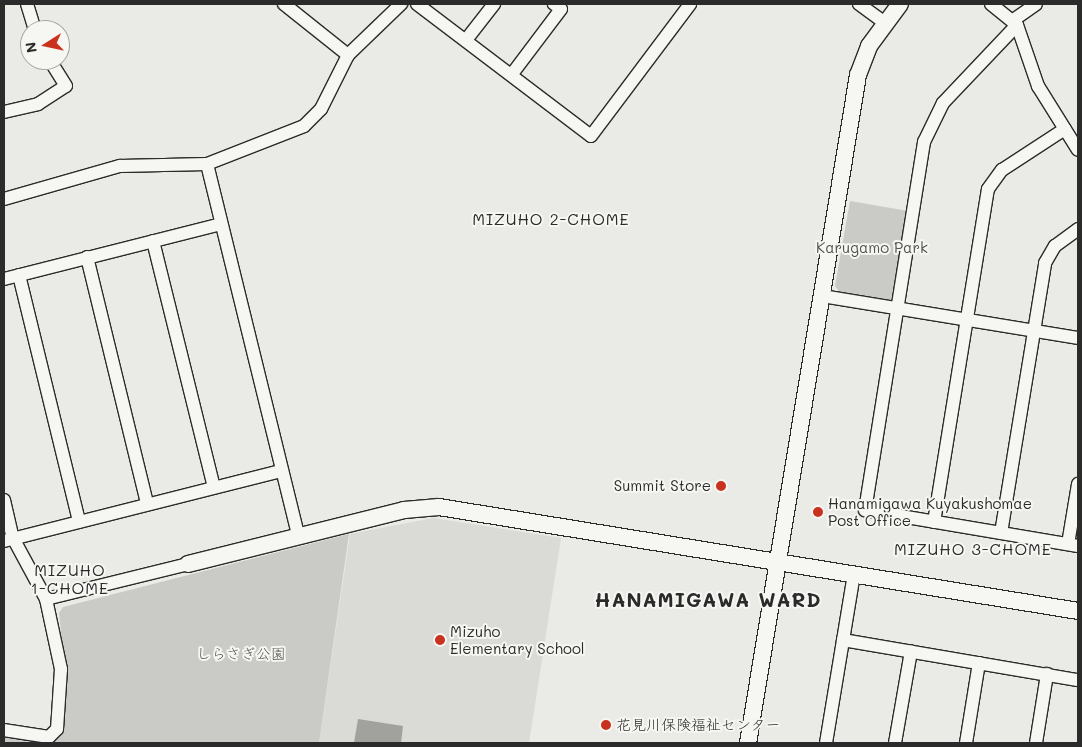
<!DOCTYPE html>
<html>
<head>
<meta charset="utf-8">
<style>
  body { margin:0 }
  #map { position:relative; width:1082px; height:747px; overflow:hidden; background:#eaeae6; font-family:Mali,"Klee One",sans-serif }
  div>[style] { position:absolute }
  .built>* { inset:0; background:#dadad6 }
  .green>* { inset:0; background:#cacac7 }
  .water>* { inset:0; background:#a1a19e }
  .roads { filter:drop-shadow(1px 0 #2b2b2b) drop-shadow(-1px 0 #2b2b2b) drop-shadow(0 1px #2b2b2b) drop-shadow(0 -1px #2b2b2b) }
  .minor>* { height:12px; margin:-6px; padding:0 6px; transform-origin:6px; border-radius:6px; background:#f6f6f2 }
  .tertiary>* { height:16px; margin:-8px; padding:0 8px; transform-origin:8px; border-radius:8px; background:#f6f6f2 }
  .dots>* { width:14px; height:14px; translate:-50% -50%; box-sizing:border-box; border:2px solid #f6f6f2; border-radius:50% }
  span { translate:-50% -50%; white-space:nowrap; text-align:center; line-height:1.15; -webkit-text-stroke:4px #f6f6f2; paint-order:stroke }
  .park-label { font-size:15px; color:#535352 }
  .poi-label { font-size:15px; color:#2b2b2b }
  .right { translate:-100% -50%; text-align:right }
  .left { translate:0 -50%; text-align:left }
  .neighbourhood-label { font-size:16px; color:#2b2b2b; letter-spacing:1px }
  .district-label { font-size:20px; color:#2b2b2b; font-weight:700; letter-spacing:1px }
  .frame { position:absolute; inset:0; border:5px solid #2b2b2b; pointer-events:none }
  .north { position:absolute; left:20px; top:20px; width:50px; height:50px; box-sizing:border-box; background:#f6f6f2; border:1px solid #a5a5a2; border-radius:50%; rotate:260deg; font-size:14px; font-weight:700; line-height:20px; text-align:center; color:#2b2b2b }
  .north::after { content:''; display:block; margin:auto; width:18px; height:22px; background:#c8321e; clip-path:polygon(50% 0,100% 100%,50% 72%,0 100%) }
</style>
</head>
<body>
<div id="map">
  <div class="built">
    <i style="clip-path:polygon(433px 518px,561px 538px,529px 743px,319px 743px,350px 534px)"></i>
  </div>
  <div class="green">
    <i style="clip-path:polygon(850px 201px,908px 211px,894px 298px,889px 302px,841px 294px,835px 286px)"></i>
    <i style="clip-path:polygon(349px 534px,319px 743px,4px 743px,4px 736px,46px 742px,60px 737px,67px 693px,59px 613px,63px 607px)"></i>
  </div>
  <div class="water">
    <i style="clip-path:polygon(358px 719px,403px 726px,401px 743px,354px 743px)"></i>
  </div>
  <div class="roads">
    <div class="minor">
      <i style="left:27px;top:4px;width:27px;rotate:73deg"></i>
      <i style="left:284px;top:4px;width:82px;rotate:38.6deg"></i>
      <i style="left:417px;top:4px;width:218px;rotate:37.2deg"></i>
      <i style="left:591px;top:136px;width:165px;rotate:-53.1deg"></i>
      <i style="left:859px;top:4px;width:32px;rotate:36deg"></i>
      <i style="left:991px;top:4px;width:33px;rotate:39deg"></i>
      <i style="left:1017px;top:25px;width:65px;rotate:71deg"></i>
      <i style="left:1038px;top:86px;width:75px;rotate:58deg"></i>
      <i style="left:1012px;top:21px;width:29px;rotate:-35deg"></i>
      <i style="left:1017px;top:25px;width:108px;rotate:133.5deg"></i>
      <i style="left:943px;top:103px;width:43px;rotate:116deg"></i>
      <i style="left:924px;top:142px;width:373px;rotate:99.1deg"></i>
      <i style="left:865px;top:510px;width:216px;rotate:9.6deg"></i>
      <i style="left:466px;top:40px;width:46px;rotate:-52.1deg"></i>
      <i style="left:512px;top:74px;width:81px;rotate:-53deg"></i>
      <i style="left:561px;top:9px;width:9px;rotate:-144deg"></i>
      <i style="left:4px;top:112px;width:35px;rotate:-13deg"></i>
      <i style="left:38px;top:104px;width:33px;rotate:-33deg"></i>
      <i style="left:66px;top:86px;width:31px;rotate:-122deg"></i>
      <i style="left:207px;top:164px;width:381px;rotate:76.2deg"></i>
      <i style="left:4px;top:199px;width:121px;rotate:-15.9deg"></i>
      <i style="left:120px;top:166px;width:87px;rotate:-1.3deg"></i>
      <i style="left:207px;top:164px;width:104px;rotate:-21.4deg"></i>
      <i style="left:304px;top:126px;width:24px;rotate:-45deg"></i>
      <i style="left:321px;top:109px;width:60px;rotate:-63.4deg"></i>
      <i style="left:348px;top:55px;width:74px;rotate:-43.9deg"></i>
      <i style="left:153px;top:241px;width:253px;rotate:76.1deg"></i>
      <i style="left:87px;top:257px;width:254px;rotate:76.3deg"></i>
      <i style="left:19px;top:275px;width:254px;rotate:76.3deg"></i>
      <i style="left:4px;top:279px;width:224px;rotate:-14.2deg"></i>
      <i style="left:822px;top:296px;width:259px;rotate:9.3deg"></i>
      <i style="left:4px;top:500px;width:39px;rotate:77deg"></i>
      <i style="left:13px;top:538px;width:69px;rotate:61.6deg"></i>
      <i style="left:46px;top:599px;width:72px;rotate:77.9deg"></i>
      <i style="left:61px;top:669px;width:60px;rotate:93.8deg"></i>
      <i style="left:57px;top:729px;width:11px;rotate:135deg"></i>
      <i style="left:49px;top:737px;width:46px;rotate:-171.2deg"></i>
      <i style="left:934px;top:522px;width:337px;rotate:-80.8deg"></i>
      <i style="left:988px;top:189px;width:24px;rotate:-54deg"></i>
      <i style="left:1002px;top:170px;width:75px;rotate:-33.1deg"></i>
      <i style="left:1001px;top:533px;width:274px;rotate:-80.7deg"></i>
      <i style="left:1045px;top:263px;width:20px;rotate:-60deg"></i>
      <i style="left:1055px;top:246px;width:29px;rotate:-36deg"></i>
      <i style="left:4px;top:541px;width:286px;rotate:-14.2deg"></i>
      <i style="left:1068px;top:544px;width:61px;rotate:-80.5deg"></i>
      <i style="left:46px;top:599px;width:146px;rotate:-13.8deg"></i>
      <i style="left:843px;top:640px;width:238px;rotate:9.7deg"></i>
      <i style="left:826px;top:743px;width:171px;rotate:-80.6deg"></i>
      <i style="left:895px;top:743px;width:93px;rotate:-80.1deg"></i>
      <i style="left:966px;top:743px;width:81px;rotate:-80.8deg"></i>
      <i style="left:1036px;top:743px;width:70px;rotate:-80.9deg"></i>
    </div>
    <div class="tertiary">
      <i style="left:188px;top:564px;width:223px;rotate:-14deg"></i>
      <i style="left:404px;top:510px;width:35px;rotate:-5deg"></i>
      <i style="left:439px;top:507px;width:647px;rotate:9.24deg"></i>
      <i style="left:748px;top:743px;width:677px;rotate:-80.65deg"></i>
      <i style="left:858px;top:75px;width:31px;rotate:-69deg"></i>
      <i style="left:869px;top:46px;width:52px;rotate:-53.6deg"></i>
    </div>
  </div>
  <div class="dots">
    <i style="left:721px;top:486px;background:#c8321e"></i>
    <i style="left:818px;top:512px;background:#c8321e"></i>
    <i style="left:440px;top:640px;background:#c8321e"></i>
    <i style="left:606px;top:725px;background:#c8321e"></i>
  </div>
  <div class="park-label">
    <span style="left:872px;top:248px">Karugamo Park</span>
    <span style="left:241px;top:654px">しらさぎ公園</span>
  </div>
  <div class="poi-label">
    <span class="right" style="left:711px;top:486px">Summit Store</span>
    <span class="left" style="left:828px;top:512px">Hanamigawa Kuyakushomae<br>Post Office</span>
    <span class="left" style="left:450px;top:640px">Mizuho<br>Elementary School</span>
    <span class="left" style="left:616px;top:725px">花見川保険福祉センター</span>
  </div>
  <div class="neighbourhood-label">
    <span style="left:551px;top:219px">MIZUHO 2-CHOME</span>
    <span style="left:973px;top:549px">MIZUHO 3-CHOME</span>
    <span style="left:70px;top:579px">MIZUHO<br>1-CHOME</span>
  </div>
  <div class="district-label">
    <span style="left:708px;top:599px">HANAMIGAWA WARD</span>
  </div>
  <div class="frame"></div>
  <div class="north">N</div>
</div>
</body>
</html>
